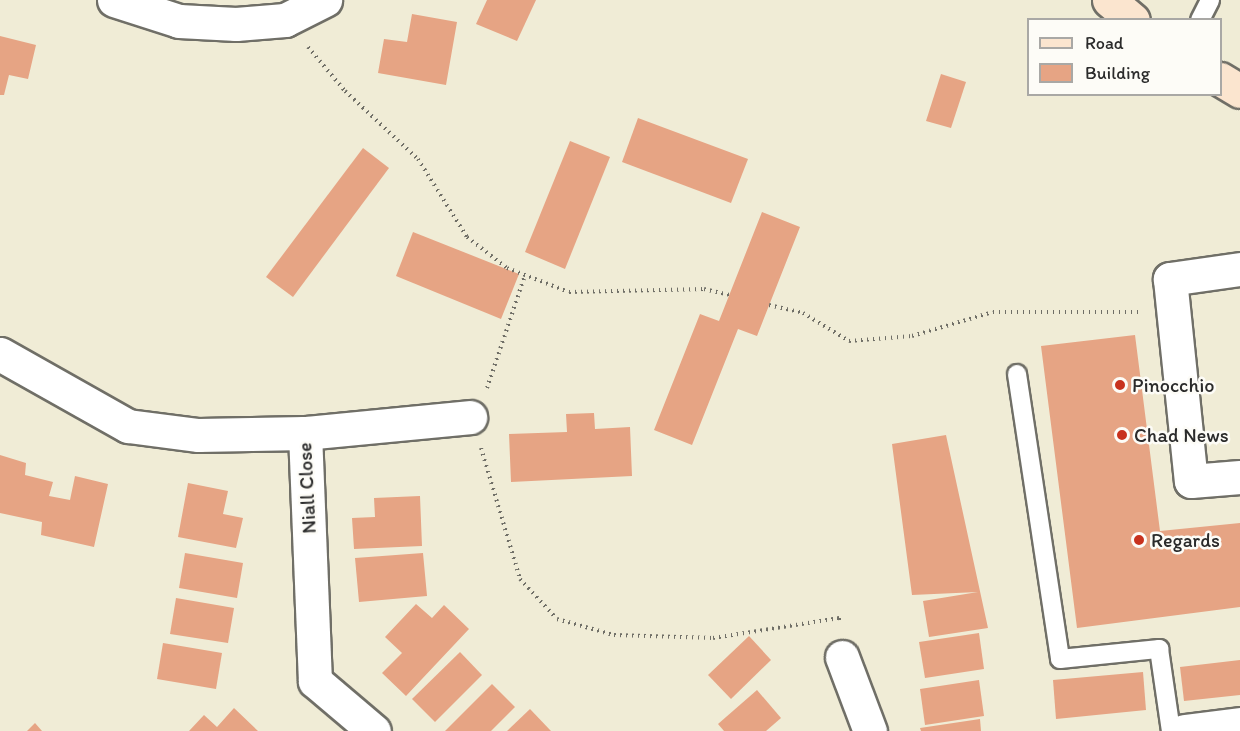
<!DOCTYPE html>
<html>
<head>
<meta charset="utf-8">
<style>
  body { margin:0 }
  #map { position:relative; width:1240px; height:731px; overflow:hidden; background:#f0ecd6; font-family:Itim,sans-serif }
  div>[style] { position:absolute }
  .building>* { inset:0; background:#e6a484 }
  .path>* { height:4px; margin-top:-2px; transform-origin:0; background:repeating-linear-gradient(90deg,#706f67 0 1.5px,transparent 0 6px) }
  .roads { filter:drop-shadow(2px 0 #706f67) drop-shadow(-2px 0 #706f67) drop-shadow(0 2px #706f67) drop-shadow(0 -2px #706f67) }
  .lane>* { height:18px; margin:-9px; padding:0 9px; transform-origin:9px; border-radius:9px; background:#fff }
  .street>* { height:33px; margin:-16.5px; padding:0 16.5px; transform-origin:16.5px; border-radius:16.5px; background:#fff }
  .secondary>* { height:33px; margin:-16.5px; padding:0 16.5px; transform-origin:16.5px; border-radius:16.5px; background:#fbe5cf }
  .dots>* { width:16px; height:16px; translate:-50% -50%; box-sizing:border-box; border:3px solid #fdfcf7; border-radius:50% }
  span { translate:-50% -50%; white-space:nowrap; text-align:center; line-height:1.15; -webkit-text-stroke:5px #fdfcf7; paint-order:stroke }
  .poi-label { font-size:20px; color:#2b2b2b }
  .left { translate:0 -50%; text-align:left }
  .street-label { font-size:20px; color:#2b2b2b }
  .legend { position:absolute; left:1027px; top:18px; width:195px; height:78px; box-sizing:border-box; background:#fdfcf7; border:2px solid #a9a8a5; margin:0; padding:8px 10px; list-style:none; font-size:18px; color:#2b2b2b }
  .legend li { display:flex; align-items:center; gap:12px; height:30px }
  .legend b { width:30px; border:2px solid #a9a8a5 }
</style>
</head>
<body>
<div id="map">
  <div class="building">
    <i style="clip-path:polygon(487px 0,536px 0,517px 41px,476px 24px)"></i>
    <i style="clip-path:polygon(412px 14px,457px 22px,446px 85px,378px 73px,384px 39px,407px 42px)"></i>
    <i style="clip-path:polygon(0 36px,36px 45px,28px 79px,9px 75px,4px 95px,0 95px)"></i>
    <i style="clip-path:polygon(941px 74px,966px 82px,951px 128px,926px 121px)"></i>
    <i style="clip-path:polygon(638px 118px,748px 159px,731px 203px,622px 162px)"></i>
    <i style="clip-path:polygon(570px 141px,610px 157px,565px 269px,525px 252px)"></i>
    <i style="clip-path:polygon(363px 148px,389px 168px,293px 297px,266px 277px)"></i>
    <i style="clip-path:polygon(762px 212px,800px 227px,757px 336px,738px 329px,692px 445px,654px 430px,700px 314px,719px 321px)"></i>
    <i style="clip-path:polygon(413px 232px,519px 274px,501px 319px,396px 276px)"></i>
    <i style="clip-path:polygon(1135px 335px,1160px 531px,1240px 523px,1240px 607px,1077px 628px,1041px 346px)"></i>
    <i style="clip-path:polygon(594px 413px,595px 429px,630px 427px,632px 476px,511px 482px,509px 434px,567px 432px,566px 414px)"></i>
    <i style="clip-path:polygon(946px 435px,988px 628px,929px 637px,923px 601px,978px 592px,912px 595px,892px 444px)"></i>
    <i style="clip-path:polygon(0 455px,26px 463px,25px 475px,53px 482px,49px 496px,70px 500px,75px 476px,108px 484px,94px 547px,41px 535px,42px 522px,0 513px)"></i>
    <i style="clip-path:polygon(188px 483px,228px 491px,223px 514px,243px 518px,236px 548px,178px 537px)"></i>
    <i style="clip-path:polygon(420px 496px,422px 546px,354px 549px,352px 518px,375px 517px,374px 498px)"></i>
    <i style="clip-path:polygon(185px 553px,243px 563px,237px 598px,179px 588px)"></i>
    <i style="clip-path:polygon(423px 553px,427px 596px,359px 602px,355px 558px)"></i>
    <i style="clip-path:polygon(176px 598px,234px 608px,228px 643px,170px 634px)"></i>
    <i style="clip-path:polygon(416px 604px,432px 618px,444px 605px,469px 629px,406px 696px,382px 673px,402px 653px,385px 637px)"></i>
    <i style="clip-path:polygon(979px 633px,984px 669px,925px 678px,919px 642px)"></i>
    <i style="clip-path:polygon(749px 636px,771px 660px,731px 699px,708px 675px)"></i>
    <i style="clip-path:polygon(163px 643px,222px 653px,216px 689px,157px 679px)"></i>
    <i style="clip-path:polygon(460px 652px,482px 675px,435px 722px,412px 699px)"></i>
    <i style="clip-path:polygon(1240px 660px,1240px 695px,1184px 701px,1180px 667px)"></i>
    <i style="clip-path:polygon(1143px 672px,1146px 710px,1056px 719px,1053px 680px)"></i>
    <i style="clip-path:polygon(979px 680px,984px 716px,925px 725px,920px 689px)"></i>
    <i style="clip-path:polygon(492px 684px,515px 707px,491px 731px,445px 731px)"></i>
    <i style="clip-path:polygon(757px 690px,781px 718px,766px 731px,724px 731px,718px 724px)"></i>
    <i style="clip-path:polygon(234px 708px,258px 731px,189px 731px,204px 715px,217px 727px)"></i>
    <i style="clip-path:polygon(530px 709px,551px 731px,507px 731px)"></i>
    <i style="clip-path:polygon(980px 719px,981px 731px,921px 731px,920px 728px)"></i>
    <i style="clip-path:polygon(35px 723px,42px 731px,27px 731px)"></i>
  </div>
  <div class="path">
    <i style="left:308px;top:47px;width:57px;rotate:49.9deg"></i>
    <i style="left:345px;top:91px;width:100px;rotate:43deg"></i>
    <i style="left:418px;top:159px;width:92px;rotate:57.9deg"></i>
    <i style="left:467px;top:237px;width:51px;rotate:37.8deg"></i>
    <i style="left:507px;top:268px;width:66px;rotate:21.2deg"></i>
    <i style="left:569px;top:292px;width:135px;rotate:-1.3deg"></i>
    <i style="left:704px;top:289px;width:26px;rotate:13deg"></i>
    <i style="left:769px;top:305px;width:35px;rotate:13deg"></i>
    <i style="left:803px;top:313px;width:54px;rotate:31.3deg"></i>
    <i style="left:849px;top:341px;width:63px;rotate:-4.5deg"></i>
    <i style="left:912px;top:336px;width:84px;rotate:-16.5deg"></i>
    <i style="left:993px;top:312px;width:147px"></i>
    <i style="left:487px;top:388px;width:119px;rotate:-71.4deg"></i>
    <i style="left:481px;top:448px;width:137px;rotate:73.4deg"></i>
    <i style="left:520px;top:579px;width:54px;rotate:47.2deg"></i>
    <i style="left:557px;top:619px;width:59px;rotate:15.7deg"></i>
    <i style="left:614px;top:635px;width:99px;rotate:1.7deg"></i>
    <i style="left:713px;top:638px;width:128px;rotate:-9deg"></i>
    <i style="left:839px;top:618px;width:5px;rotate:90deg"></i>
  </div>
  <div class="roads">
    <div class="lane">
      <i style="left:1200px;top:20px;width:22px;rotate:-63deg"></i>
      <i style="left:1017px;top:374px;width:288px;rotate:81.4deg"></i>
      <i style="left:1060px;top:659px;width:100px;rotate:-5.8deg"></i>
      <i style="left:1159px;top:649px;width:83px;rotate:81.7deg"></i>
    </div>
    <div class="street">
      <i style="left:114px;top:0;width:68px;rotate:17.9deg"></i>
      <i style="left:179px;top:21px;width:57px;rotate:3deg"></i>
      <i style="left:236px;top:24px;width:49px;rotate:-4.7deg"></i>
      <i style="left:285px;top:20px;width:45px;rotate:-26.6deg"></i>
      <i style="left:1240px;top:269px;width:71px;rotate:171.9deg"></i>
      <i style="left:1170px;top:279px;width:203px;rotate:84.1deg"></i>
      <i style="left:1191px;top:481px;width:49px;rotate:-4.7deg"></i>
      <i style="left:0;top:354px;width:147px;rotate:29.4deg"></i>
      <i style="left:128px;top:426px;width:71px;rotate:7.3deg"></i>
      <i style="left:198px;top:435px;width:107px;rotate:-1.1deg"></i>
      <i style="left:305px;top:433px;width:248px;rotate:87.7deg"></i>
      <i style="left:315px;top:681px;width:77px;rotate:40.3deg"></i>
      <i style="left:305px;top:433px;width:166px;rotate:-5.5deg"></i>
      <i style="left:842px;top:657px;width:79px;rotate:69.3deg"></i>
      <i style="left:1184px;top:731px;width:56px;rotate:-7.1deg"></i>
    </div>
    <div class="secondary">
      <i style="left:1109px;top:0;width:31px;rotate:40deg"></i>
      <i style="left:1220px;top:79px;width:23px;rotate:31deg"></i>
    </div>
  </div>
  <div class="dots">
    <i style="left:1120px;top:385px;background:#c8321e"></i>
    <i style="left:1122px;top:435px;background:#c8321e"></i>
    <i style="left:1139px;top:540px;background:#c8321e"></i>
  </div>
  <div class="poi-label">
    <span class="left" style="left:1132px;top:385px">Pinocchio</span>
    <span class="left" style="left:1134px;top:435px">Chad News</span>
    <span class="left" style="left:1151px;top:540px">Regards</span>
  </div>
  <div class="street-label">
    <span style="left:307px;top:488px;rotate:-93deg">Niall Close</span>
  </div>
  <ul class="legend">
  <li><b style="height:8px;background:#fbe5cf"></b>Road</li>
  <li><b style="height:16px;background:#e6a484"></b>Building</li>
  </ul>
</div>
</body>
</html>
